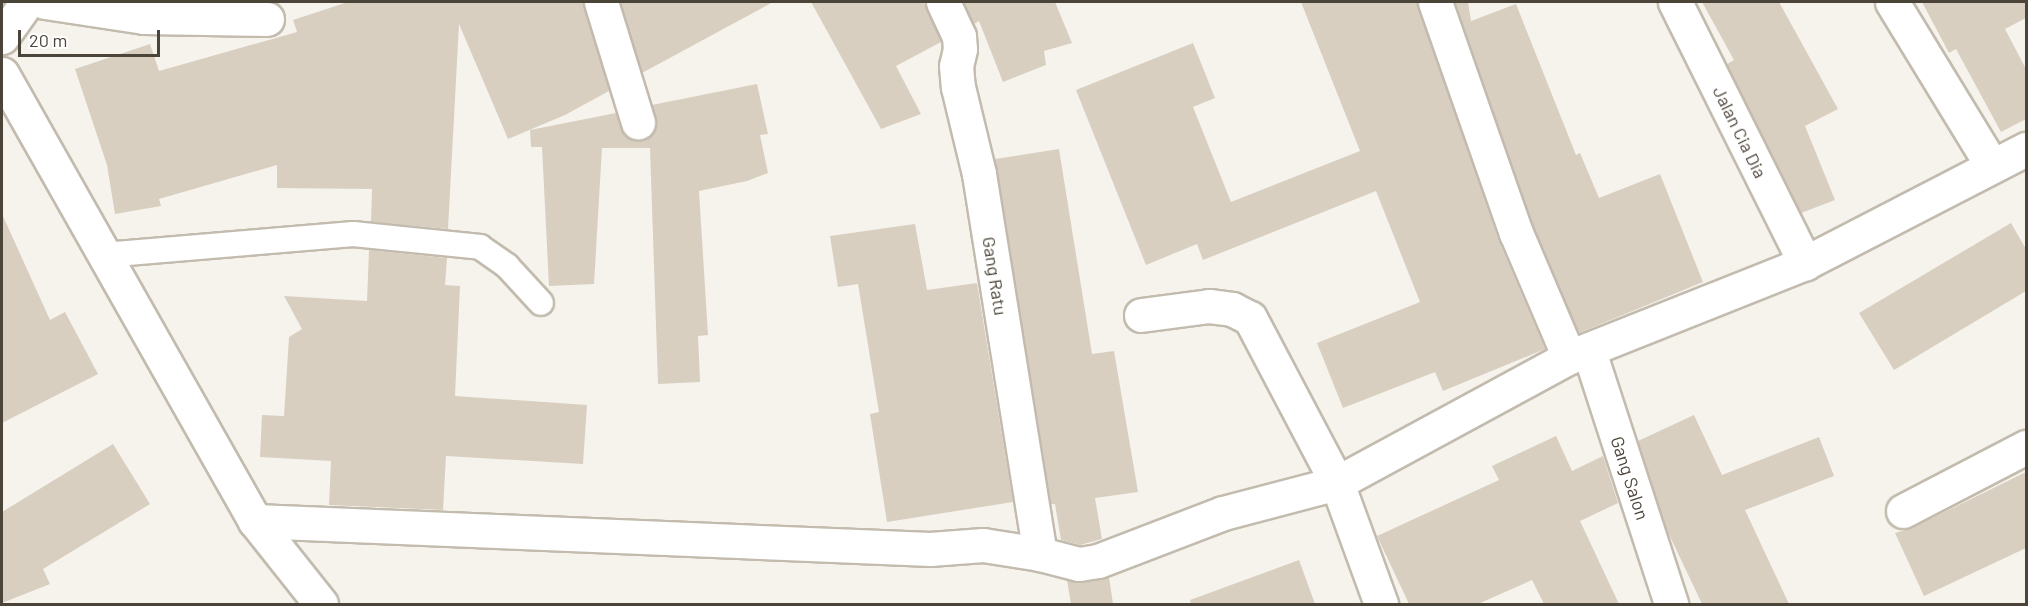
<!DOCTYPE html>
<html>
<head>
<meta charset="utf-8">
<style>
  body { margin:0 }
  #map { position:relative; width:2028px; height:606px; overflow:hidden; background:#f6f3ec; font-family:Barlow,sans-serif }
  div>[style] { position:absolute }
  .building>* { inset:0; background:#d8cfc1 }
  .roads { filter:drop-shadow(2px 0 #c2bbae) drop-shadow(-2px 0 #c2bbae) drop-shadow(0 2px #c2bbae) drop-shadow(0 -2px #c2bbae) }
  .lane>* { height:24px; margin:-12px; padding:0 12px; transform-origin:12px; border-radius:12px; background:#fff }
  .street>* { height:33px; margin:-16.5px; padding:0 16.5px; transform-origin:16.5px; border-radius:16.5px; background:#fff }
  span { translate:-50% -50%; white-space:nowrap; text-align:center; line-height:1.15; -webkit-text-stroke:4.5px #fff; paint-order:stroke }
  .street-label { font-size:18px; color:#4b4439 }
  .frame { position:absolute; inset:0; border:3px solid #4b4439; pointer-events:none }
  .scale { position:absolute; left:18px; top:30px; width:142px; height:27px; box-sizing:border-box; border:3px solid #4b4439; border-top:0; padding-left:8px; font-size:18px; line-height:21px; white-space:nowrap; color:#4b4439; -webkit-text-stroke:4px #fff; paint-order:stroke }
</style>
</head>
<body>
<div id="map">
  <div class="building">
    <i style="clip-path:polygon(348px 2px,583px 2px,609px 91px,565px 115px,508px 139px,459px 24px,448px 229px,371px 222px,372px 189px,277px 188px,277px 165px,159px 199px,161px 206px,115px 214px,107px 165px,75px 69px,150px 44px,159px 71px,297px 32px,293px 20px)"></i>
    <i style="clip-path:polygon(620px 2px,773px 2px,642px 73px)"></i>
    <i style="clip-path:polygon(811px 2px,924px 2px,941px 42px,896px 66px,921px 114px,881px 129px)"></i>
    <i style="clip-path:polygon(963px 2px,1055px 2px,1072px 43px,1044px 51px,1046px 65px,1003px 82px,979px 21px,974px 24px)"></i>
    <i style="clip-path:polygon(1301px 2px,1417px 2px,1498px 239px,1545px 349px,1443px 391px,1435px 372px,1343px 408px,1317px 343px,1420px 302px,1376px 191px,1203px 260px,1197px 244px,1146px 265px,1076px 90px,1193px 43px,1215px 98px,1193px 107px,1231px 202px,1360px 151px)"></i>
    <i style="clip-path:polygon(1455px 2px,1468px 2px,1471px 21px,1516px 4px,1576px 155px,1580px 153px,1599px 198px,1660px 174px,1703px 282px,1579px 333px,1533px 226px)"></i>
    <i style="clip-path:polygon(1702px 2px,1779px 2px,1838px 109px,1805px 126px,1835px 200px,1801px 213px,1727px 64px,1734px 60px)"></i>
    <i style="clip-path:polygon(1922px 2px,2026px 2px,2026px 18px,2005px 29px,2026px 69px,2026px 119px,2001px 132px,1956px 49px,1949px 53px)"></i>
    <i style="clip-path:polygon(757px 84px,768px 134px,760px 135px,768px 173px,747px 181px,699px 191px,708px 335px,698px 336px,700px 382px,658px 384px,650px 148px,602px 148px,594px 284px,549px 286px,542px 147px,531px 147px,530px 130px,616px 113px,625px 135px,633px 140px,643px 140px,651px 135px,656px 127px,652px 105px)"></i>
    <i style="clip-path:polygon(1059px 149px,1092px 354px,1114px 351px,1138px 492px,1095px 498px,1102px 539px,1080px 545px,1061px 540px,1055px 504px,1051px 504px,995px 159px)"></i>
    <i style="clip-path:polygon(2px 214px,50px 320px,65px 312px,98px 374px,2px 423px)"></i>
    <i style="clip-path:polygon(2011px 223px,2026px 249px,2026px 291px,1894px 370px,1859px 313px)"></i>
    <i style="clip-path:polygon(915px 224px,927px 290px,977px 283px,1013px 502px,887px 522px,870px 414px,879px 412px,858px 284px,838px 287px,830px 236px)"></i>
    <i style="clip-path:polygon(369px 250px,447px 258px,445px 285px,460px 286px,455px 396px,587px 405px,583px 464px,446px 456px,443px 510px,329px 505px,331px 461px,260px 457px,262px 415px,284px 416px,289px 337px,302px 329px,284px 296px,367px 301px)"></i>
    <i style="clip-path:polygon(1694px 415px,1722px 475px,1819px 437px,1834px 476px,1745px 510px,1789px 604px,1702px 604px,1665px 526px,1638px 441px)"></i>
    <i style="clip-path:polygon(1556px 436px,1572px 471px,1603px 456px,1618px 503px,1580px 521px,1619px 604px,1544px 604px,1532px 580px,1478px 604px,1409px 604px,1377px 536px,1499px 480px,1492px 466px)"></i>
    <i style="clip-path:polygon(113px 444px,150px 504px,43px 569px,50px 584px,2px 603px,2px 512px)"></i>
    <i style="clip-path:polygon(2026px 472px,2026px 548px,1924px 596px,1895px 533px,1912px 528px)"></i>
    <i style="clip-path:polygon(1299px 560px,1315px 604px,1191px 604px,1190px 600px)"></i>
    <i style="clip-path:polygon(1109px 577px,1113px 604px,1071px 604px,1067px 580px,1082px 583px)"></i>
  </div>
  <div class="roads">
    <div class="lane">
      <i style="left:104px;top:255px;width:250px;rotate:-4.8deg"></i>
      <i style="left:353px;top:234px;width:128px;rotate:5.8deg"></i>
      <i style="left:480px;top:247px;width:33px;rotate:35deg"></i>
      <i style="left:507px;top:266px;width:50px;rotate:47.4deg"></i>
    </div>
    <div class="street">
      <i style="left:45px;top:2px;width:100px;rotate:8.6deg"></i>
      <i style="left:144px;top:17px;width:123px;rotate:0.9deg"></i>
      <i style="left:601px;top:2px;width:126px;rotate:72.9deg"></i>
      <i style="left:943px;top:2px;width:38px;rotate:65deg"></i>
      <i style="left:959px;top:36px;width:13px;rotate:86deg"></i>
      <i style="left:960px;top:49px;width:17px;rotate:103deg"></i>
      <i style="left:956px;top:66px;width:21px;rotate:85deg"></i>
      <i style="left:958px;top:87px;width:89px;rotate:76.4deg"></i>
      <i style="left:979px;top:174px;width:385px;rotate:80.9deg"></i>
      <i style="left:1435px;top:2px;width:245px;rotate:70.7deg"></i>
      <i style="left:1516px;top:233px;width:135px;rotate:66.9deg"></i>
      <i style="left:1675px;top:2px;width:292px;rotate:63.5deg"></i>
      <i style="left:1892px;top:2px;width:192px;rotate:58.6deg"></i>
      <i style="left:2px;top:37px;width:43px;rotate:-54.5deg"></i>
      <i style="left:2px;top:74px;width:514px;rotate:60.49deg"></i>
      <i style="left:255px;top:521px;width:106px;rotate:51.5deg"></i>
      <i style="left:1141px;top:315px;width:69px;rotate:-7.5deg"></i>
      <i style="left:1209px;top:306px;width:23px;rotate:7deg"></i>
      <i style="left:1232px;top:309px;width:20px;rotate:27deg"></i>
      <i style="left:1250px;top:318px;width:187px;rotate:62.2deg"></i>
      <i style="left:1337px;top:483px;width:129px;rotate:70deg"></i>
      <i style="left:1589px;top:351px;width:266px;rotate:72deg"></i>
      <i style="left:1903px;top:511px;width:139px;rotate:-27.5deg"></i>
      <i style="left:255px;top:521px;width:676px;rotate:2.38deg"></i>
      <i style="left:930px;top:549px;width:53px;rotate:-4.3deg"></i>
      <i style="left:983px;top:545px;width:58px;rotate:9deg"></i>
      <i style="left:1040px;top:554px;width:40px;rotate:14.4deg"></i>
      <i style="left:1079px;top:564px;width:19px;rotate:-9deg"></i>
      <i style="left:1098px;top:561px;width:134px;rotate:-21deg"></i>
      <i style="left:1223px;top:513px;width:118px;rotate:-14.7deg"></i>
      <i style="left:1337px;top:483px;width:264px;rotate:-28.5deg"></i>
      <i style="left:1569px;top:357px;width:254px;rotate:-21.7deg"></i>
      <i style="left:1805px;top:263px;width:249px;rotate:-27.3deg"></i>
    </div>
  </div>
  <div class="street-label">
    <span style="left:1740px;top:132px;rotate:64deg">Jalan Cia Dia</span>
    <span style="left:995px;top:276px;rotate:81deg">Gang Ratu</span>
    <span style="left:1630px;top:478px;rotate:72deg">Gang Salon</span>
  </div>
  <div class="frame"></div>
  <div class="scale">20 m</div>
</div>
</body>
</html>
